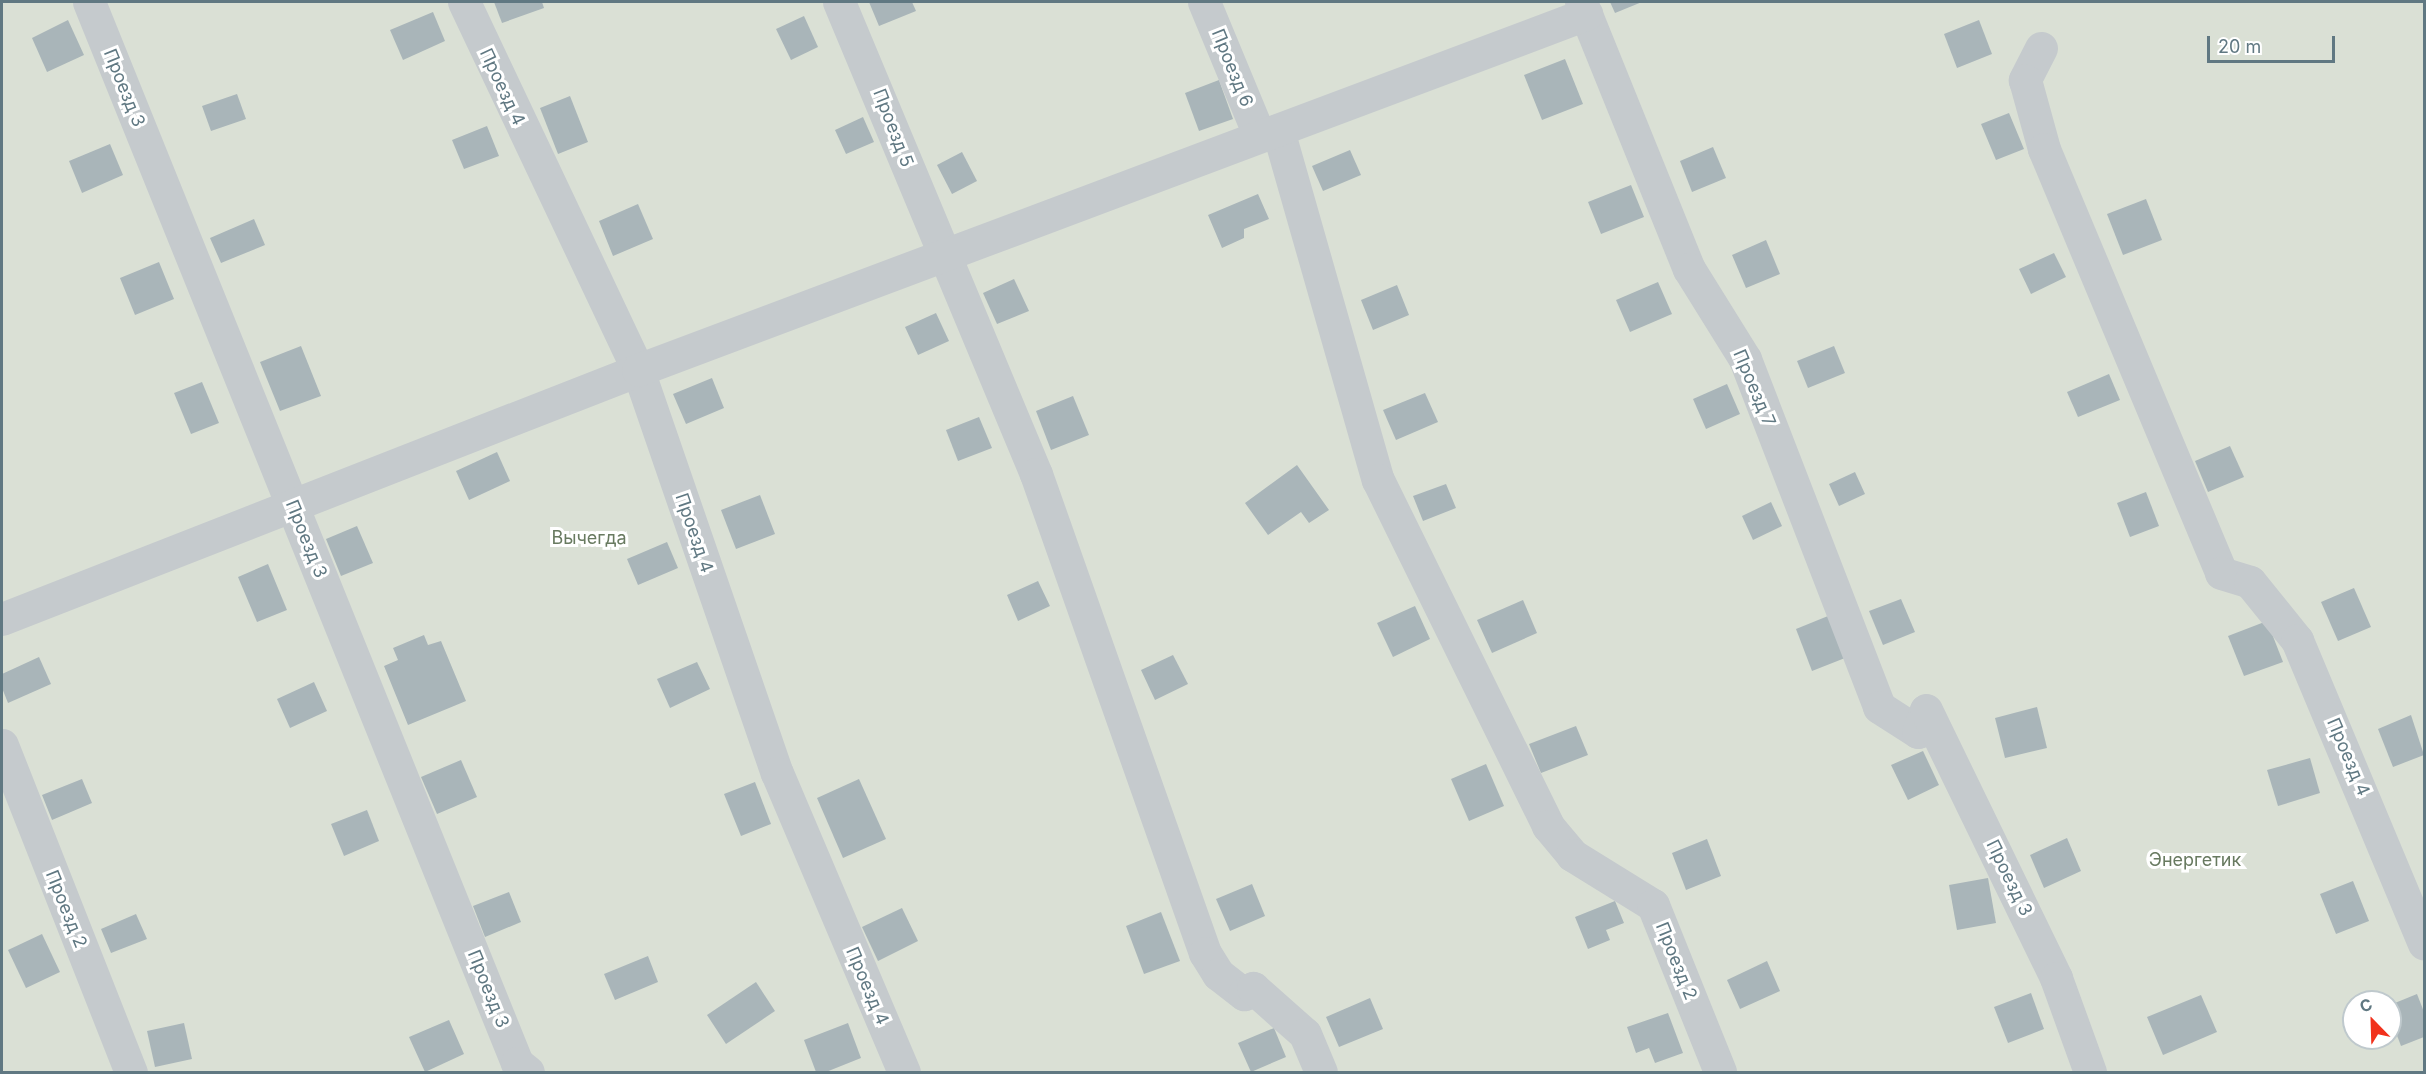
<!DOCTYPE html>
<html>
<head>
<meta charset="utf-8">
<style>
  body { margin:0 }
  #map { position:relative; width:2426px; height:1074px; overflow:hidden; background:#f8f7f5; font-family:Inter,sans-serif }
  div>[style] { position:absolute }
  .green>* { inset:0; background:#dae0d5 }
  .building>* { inset:0; background:#a9b5b9 }
  .minor>* { height:33px; margin:-16.5px; padding:0 16.5px; transform-origin:16.5px; border-radius:16.5px; background:#c5cacd }
  span { translate:-50% -50%; white-space:nowrap; text-align:center; line-height:1.15; -webkit-text-stroke:6px #fff; paint-order:stroke }
  .street-label { font-size:18px; color:#607882 }
  .park-label { font-size:18px; color:#687a60 }
  .frame { position:absolute; inset:0; border:3px solid #607882; pointer-events:none }
  .north { position:absolute; left:2342px; top:990px; width:60px; height:60px; box-sizing:border-box; background:#fff; border:2px solid #bfc9cd; border-radius:50%; rotate:337deg; font-size:16px; font-weight:700; line-height:24px; text-align:center; color:#607882 }
  .north::after { content:''; display:block; margin:auto; width:21px; height:27px; background:#f1311c; clip-path:polygon(50% 0,100% 100%,50% 72%,0 100%) }
  .scale { position:absolute; left:2207px; top:36px; width:128px; height:27px; box-sizing:border-box; border:3px solid #607882; border-top:0; padding-left:8px; font-size:18px; line-height:21px; white-space:nowrap; color:#607882; -webkit-text-stroke:4px #fff; paint-order:stroke }
</style>
</head>
<body>
<div id="map">
  <div class="green">
    <i style="clip-path:polygon(evenodd,2px 2px,2424px 2px,2424px 1072px,2px 1072px,2px 2px,2354px 1002px,2390px 1002px,2390px 1038px,2354px 1038px,2354px 1002px)"></i>
  </div>
  <div class="building">
    <i style="clip-path:polygon(494px 2px,542px 2px,544px 8px,502px 23px)"></i>
    <i style="clip-path:polygon(869px 2px,912px 2px,916px 11px,879px 26px)"></i>
    <i style="clip-path:polygon(1610px 2px,1642px 2px,1615px 13px)"></i>
    <i style="clip-path:polygon(433px 12px,445px 41px,403px 60px,390px 30px)"></i>
    <i style="clip-path:polygon(804px 16px,818px 47px,791px 60px,776px 29px)"></i>
    <i style="clip-path:polygon(68px 20px,84px 55px,47px 72px,32px 38px)"></i>
    <i style="clip-path:polygon(1979px 20px,1992px 54px,1957px 68px,1944px 34px)"></i>
    <i style="clip-path:polygon(1565px 59px,1583px 104px,1542px 120px,1524px 75px)"></i>
    <i style="clip-path:polygon(1219px 80px,1233px 119px,1199px 131px,1185px 93px)"></i>
    <i style="clip-path:polygon(237px 94px,246px 119px,211px 131px,202px 106px)"></i>
    <i style="clip-path:polygon(570px 96px,588px 142px,558px 154px,540px 108px)"></i>
    <i style="clip-path:polygon(2009px 113px,2024px 149px,1996px 160px,1981px 124px)"></i>
    <i style="clip-path:polygon(863px 117px,874px 142px,846px 154px,835px 130px)"></i>
    <i style="clip-path:polygon(487px 126px,499px 156px,464px 169px,452px 140px)"></i>
    <i style="clip-path:polygon(110px 144px,123px 175px,82px 193px,69px 161px)"></i>
    <i style="clip-path:polygon(1713px 147px,1726px 178px,1692px 192px,1680px 161px)"></i>
    <i style="clip-path:polygon(1350px 150px,1361px 175px,1323px 191px,1312px 166px)"></i>
    <i style="clip-path:polygon(962px 152px,977px 181px,952px 194px,937px 165px)"></i>
    <i style="clip-path:polygon(1631px 185px,1644px 217px,1601px 234px,1588px 202px)"></i>
    <i style="clip-path:polygon(1258px 194px,1269px 219px,1244px 229px,1244px 238px,1222px 248px,1208px 215px)"></i>
    <i style="clip-path:polygon(2146px 199px,2162px 240px,2123px 255px,2107px 214px)"></i>
    <i style="clip-path:polygon(638px 204px,653px 239px,613px 256px,599px 221px)"></i>
    <i style="clip-path:polygon(254px 219px,265px 245px,221px 263px,210px 238px)"></i>
    <i style="clip-path:polygon(1766px 240px,1780px 274px,1746px 288px,1732px 255px)"></i>
    <i style="clip-path:polygon(2054px 253px,2066px 277px,2031px 294px,2019px 269px)"></i>
    <i style="clip-path:polygon(159px 262px,174px 299px,135px 315px,120px 278px)"></i>
    <i style="clip-path:polygon(1014px 279px,1029px 311px,997px 324px,983px 293px)"></i>
    <i style="clip-path:polygon(1658px 282px,1672px 314px,1630px 332px,1616px 300px)"></i>
    <i style="clip-path:polygon(1397px 285px,1409px 315px,1373px 330px,1361px 300px)"></i>
    <i style="clip-path:polygon(936px 313px,949px 341px,918px 355px,905px 327px)"></i>
    <i style="clip-path:polygon(301px 346px,321px 396px,280px 411px,260px 362px)"></i>
    <i style="clip-path:polygon(1834px 346px,1845px 373px,1808px 388px,1797px 361px)"></i>
    <i style="clip-path:polygon(2109px 374px,2120px 400px,2078px 417px,2067px 392px)"></i>
    <i style="clip-path:polygon(712px 378px,724px 408px,686px 424px,673px 394px)"></i>
    <i style="clip-path:polygon(202px 382px,219px 423px,191px 434px,174px 393px)"></i>
    <i style="clip-path:polygon(1727px 384px,1740px 414px,1706px 429px,1693px 399px)"></i>
    <i style="clip-path:polygon(1425px 393px,1438px 422px,1396px 440px,1383px 410px)"></i>
    <i style="clip-path:polygon(1073px 396px,1089px 435px,1051px 450px,1036px 411px)"></i>
    <i style="clip-path:polygon(979px 417px,992px 448px,958px 461px,946px 430px)"></i>
    <i style="clip-path:polygon(2230px 446px,2244px 477px,2208px 492px,2195px 461px)"></i>
    <i style="clip-path:polygon(497px 452px,510px 481px,469px 500px,456px 471px)"></i>
    <i style="clip-path:polygon(1297px 465px,1329px 510px,1309px 523px,1301px 512px,1268px 535px,1245px 503px)"></i>
    <i style="clip-path:polygon(1855px 472px,1865px 494px,1839px 506px,1829px 484px)"></i>
    <i style="clip-path:polygon(1446px 484px,1456px 508px,1423px 521px,1413px 496px)"></i>
    <i style="clip-path:polygon(2146px 492px,2159px 526px,2130px 537px,2117px 503px)"></i>
    <i style="clip-path:polygon(760px 495px,775px 534px,736px 549px,721px 510px)"></i>
    <i style="clip-path:polygon(1771px 502px,1782px 526px,1753px 540px,1742px 516px)"></i>
    <i style="clip-path:polygon(357px 526px,373px 563px,341px 576px,326px 539px)"></i>
    <i style="clip-path:polygon(667px 542px,678px 568px,638px 585px,627px 559px)"></i>
    <i style="clip-path:polygon(268px 564px,287px 610px,257px 622px,238px 577px)"></i>
    <i style="clip-path:polygon(1038px 581px,1050px 606px,1018px 621px,1007px 595px)"></i>
    <i style="clip-path:polygon(2354px 588px,2371px 627px,2338px 641px,2321px 602px)"></i>
    <i style="clip-path:polygon(1901px 599px,1915px 632px,1883px 645px,1869px 611px)"></i>
    <i style="clip-path:polygon(1523px 600px,1537px 633px,1492px 653px,1477px 620px)"></i>
    <i style="clip-path:polygon(1415px 606px,1430px 639px,1393px 657px,1377px 623px)"></i>
    <i style="clip-path:polygon(1828px 616px,1845px 658px,1812px 671px,1796px 629px)"></i>
    <i style="clip-path:polygon(2267px 621px,2283px 662px,2244px 676px,2228px 636px)"></i>
    <i style="clip-path:polygon(424px 635px,428px 645px,441px 641px,466px 701px,408px 725px,384px 666px,398px 660px,393px 648px)"></i>
    <i style="clip-path:polygon(1173px 655px,1188px 684px,1155px 700px,1141px 670px)"></i>
    <i style="clip-path:polygon(39px 657px,51px 684px,8px 703px,2px 688px,2px 674px)"></i>
    <i style="clip-path:polygon(697px 662px,710px 689px,670px 708px,657px 679px)"></i>
    <i style="clip-path:polygon(314px 682px,327px 711px,290px 728px,277px 699px)"></i>
    <i style="clip-path:polygon(2037px 707px,2047px 748px,2005px 758px,1995px 718px)"></i>
    <i style="clip-path:polygon(2411px 715px,2424px 755px,2393px 767px,2378px 729px)"></i>
    <i style="clip-path:polygon(1576px 726px,1588px 755px,1541px 773px,1529px 744px)"></i>
    <i style="clip-path:polygon(1923px 751px,1939px 785px,1908px 800px,1891px 765px)"></i>
    <i style="clip-path:polygon(2310px 758px,2320px 793px,2278px 806px,2267px 770px)"></i>
    <i style="clip-path:polygon(461px 760px,477px 797px,437px 814px,421px 777px)"></i>
    <i style="clip-path:polygon(1486px 764px,1504px 806px,1469px 821px,1451px 779px)"></i>
    <i style="clip-path:polygon(82px 779px,92px 803px,52px 820px,42px 795px)"></i>
    <i style="clip-path:polygon(859px 779px,886px 839px,843px 858px,817px 798px)"></i>
    <i style="clip-path:polygon(755px 782px,771px 824px,741px 836px,724px 794px)"></i>
    <i style="clip-path:polygon(367px 810px,379px 841px,344px 856px,331px 824px)"></i>
    <i style="clip-path:polygon(2067px 838px,2081px 871px,2044px 888px,2030px 855px)"></i>
    <i style="clip-path:polygon(1707px 839px,1721px 876px,1686px 890px,1672px 853px)"></i>
    <i style="clip-path:polygon(1988px 878px,1996px 923px,1957px 930px,1949px 885px)"></i>
    <i style="clip-path:polygon(2353px 881px,2369px 921px,2336px 934px,2320px 894px)"></i>
    <i style="clip-path:polygon(1252px 884px,1265px 916px,1230px 931px,1216px 899px)"></i>
    <i style="clip-path:polygon(509px 892px,521px 922px,485px 937px,473px 906px)"></i>
    <i style="clip-path:polygon(1615px 901px,1624px 923px,1606px 930px,1610px 940px,1588px 949px,1575px 917px)"></i>
    <i style="clip-path:polygon(902px 908px,918px 941px,878px 961px,862px 927px)"></i>
    <i style="clip-path:polygon(1161px 912px,1180px 961px,1144px 974px,1126px 926px)"></i>
    <i style="clip-path:polygon(136px 914px,147px 939px,111px 953px,101px 929px)"></i>
    <i style="clip-path:polygon(42px 934px,60px 972px,26px 988px,8px 950px)"></i>
    <i style="clip-path:polygon(648px 956px,658px 982px,615px 1000px,604px 974px)"></i>
    <i style="clip-path:polygon(1767px 961px,1780px 991px,1740px 1009px,1727px 980px)"></i>
    <i style="clip-path:polygon(756px 982px,775px 1011px,726px 1044px,707px 1015px)"></i>
    <i style="clip-path:polygon(2031px 993px,2044px 1029px,2008px 1043px,1994px 1007px)"></i>
    <i style="clip-path:polygon(2417px 994px,2424px 1012px,2424px 1037px,2401px 1046px,2390px 1017px,2390px 1005px)"></i>
    <i style="clip-path:polygon(2201px 995px,2217px 1032px,2163px 1055px,2147px 1017px)"></i>
    <i style="clip-path:polygon(1370px 998px,1383px 1029px,1339px 1047px,1326px 1017px)"></i>
    <i style="clip-path:polygon(1668px 1013px,1683px 1053px,1655px 1063px,1649px 1048px,1636px 1053px,1627px 1027px)"></i>
    <i style="clip-path:polygon(449px 1020px,464px 1054px,425px 1072px,409px 1037px)"></i>
    <i style="clip-path:polygon(184px 1023px,192px 1059px,155px 1067px,147px 1031px)"></i>
    <i style="clip-path:polygon(848px 1023px,861px 1058px,826px 1072px,816px 1072px,804px 1040px)"></i>
    <i style="clip-path:polygon(1274px 1028px,1286px 1057px,1251px 1072px,1238px 1043px)"></i>
  </div>
  <div class="minor">
    <i style="left:89px;top:2px;width:1144px;rotate:68.03deg"></i>
    <i style="left:517px;top:1063px;width:14px;rotate:39deg"></i>
    <i style="left:464px;top:2px;width:407px;rotate:64.7deg"></i>
    <i style="left:638px;top:370px;width:426px;rotate:71deg"></i>
    <i style="left:777px;top:773px;width:325px;rotate:67deg"></i>
    <i style="left:839px;top:2px;width:511px;rotate:67.35deg"></i>
    <i style="left:1036px;top:474px;width:508px;rotate:70.57deg"></i>
    <i style="left:1205px;top:953px;width:25px;rotate:58deg"></i>
    <i style="left:1218px;top:974px;width:33px;rotate:38deg"></i>
    <i style="left:1244px;top:994px;width:11px;rotate:-34deg"></i>
    <i style="left:1253px;top:988px;width:69px;rotate:41.5deg"></i>
    <i style="left:1305px;top:1034px;width:41px;rotate:67.2deg"></i>
    <i style="left:1204px;top:2px;width:144px;rotate:67.5deg"></i>
    <i style="left:1581px;top:2px;width:288px;rotate:68deg"></i>
    <i style="left:1689px;top:269px;width:106px;rotate:58.1deg"></i>
    <i style="left:1745px;top:359px;width:373px;rotate:68.9deg"></i>
    <i style="left:1879px;top:707px;width:46px;rotate:32.7deg"></i>
    <i style="left:1918px;top:732px;width:23px;rotate:-70deg"></i>
    <i style="left:1926px;top:710px;width:298px;rotate:64.1deg"></i>
    <i style="left:2056px;top:978px;width:100px;rotate:70.1deg"></i>
    <i style="left:2041px;top:48px;width:36px;rotate:117deg"></i>
    <i style="left:2025px;top:80px;width:72px;rotate:74.6deg"></i>
    <i style="left:2044px;top:149px;width:459px;rotate:67.3deg"></i>
    <i style="left:2221px;top:573px;width:30px;rotate:17deg"></i>
    <i style="left:2250px;top:582px;width:75px;rotate:51deg"></i>
    <i style="left:2297px;top:640px;width:329px;rotate:67.3deg"></i>
    <i style="left:1278px;top:130px;width:364px;rotate:74.1deg"></i>
    <i style="left:1378px;top:480px;width:386px;rotate:63.8deg"></i>
    <i style="left:1548px;top:826px;width:38px;rotate:50deg"></i>
    <i style="left:1572px;top:855px;width:95px;rotate:31.7deg"></i>
    <i style="left:1653px;top:905px;width:180px;rotate:68.1deg"></i>
    <i style="left:2px;top:619px;width:683px;rotate:-21.38deg"></i>
    <i style="left:638px;top:370px;width:1013px;rotate:-20.58deg"></i>
    <i style="left:2px;top:745px;width:352px;rotate:68.5deg"></i>
  </div>
  <div class="street-label">
    <span style="left:1232px;top:68px;rotate:68deg">Проезд 6</span>
    <span style="left:502px;top:87px;rotate:65deg">Проезд 4</span>
    <span style="left:124px;top:88px;rotate:68deg">Проезд 3</span>
    <span style="left:893px;top:128px;rotate:69deg">Проезд 5</span>
    <span style="left:1754px;top:388px;rotate:67deg">Проезд 7</span>
    <span style="left:694px;top:533px;rotate:71deg">Проезд 4</span>
    <span style="left:306px;top:539px;rotate:68deg">Проезд 3</span>
    <span style="left:2348px;top:757px;rotate:67deg">Проезд 4</span>
    <span style="left:2009px;top:878px;rotate:64deg">Проезд 3</span>
    <span style="left:66px;top:909px;rotate:68deg">Проезд 2</span>
    <span style="left:1676px;top:961px;rotate:68deg">Проезд 2</span>
    <span style="left:867px;top:986px;rotate:67deg">Проезд 4</span>
    <span style="left:488px;top:989px;rotate:68deg">Проезд 3</span>
  </div>
  <div class="park-label">
    <span style="left:589px;top:538px">Вычегда</span>
    <span style="left:2195px;top:860px">Энергетик</span>
  </div>
  <div class="frame"></div>
  <div class="north">С</div>
  <div class="scale">20 m</div>
</div>
</body>
</html>
